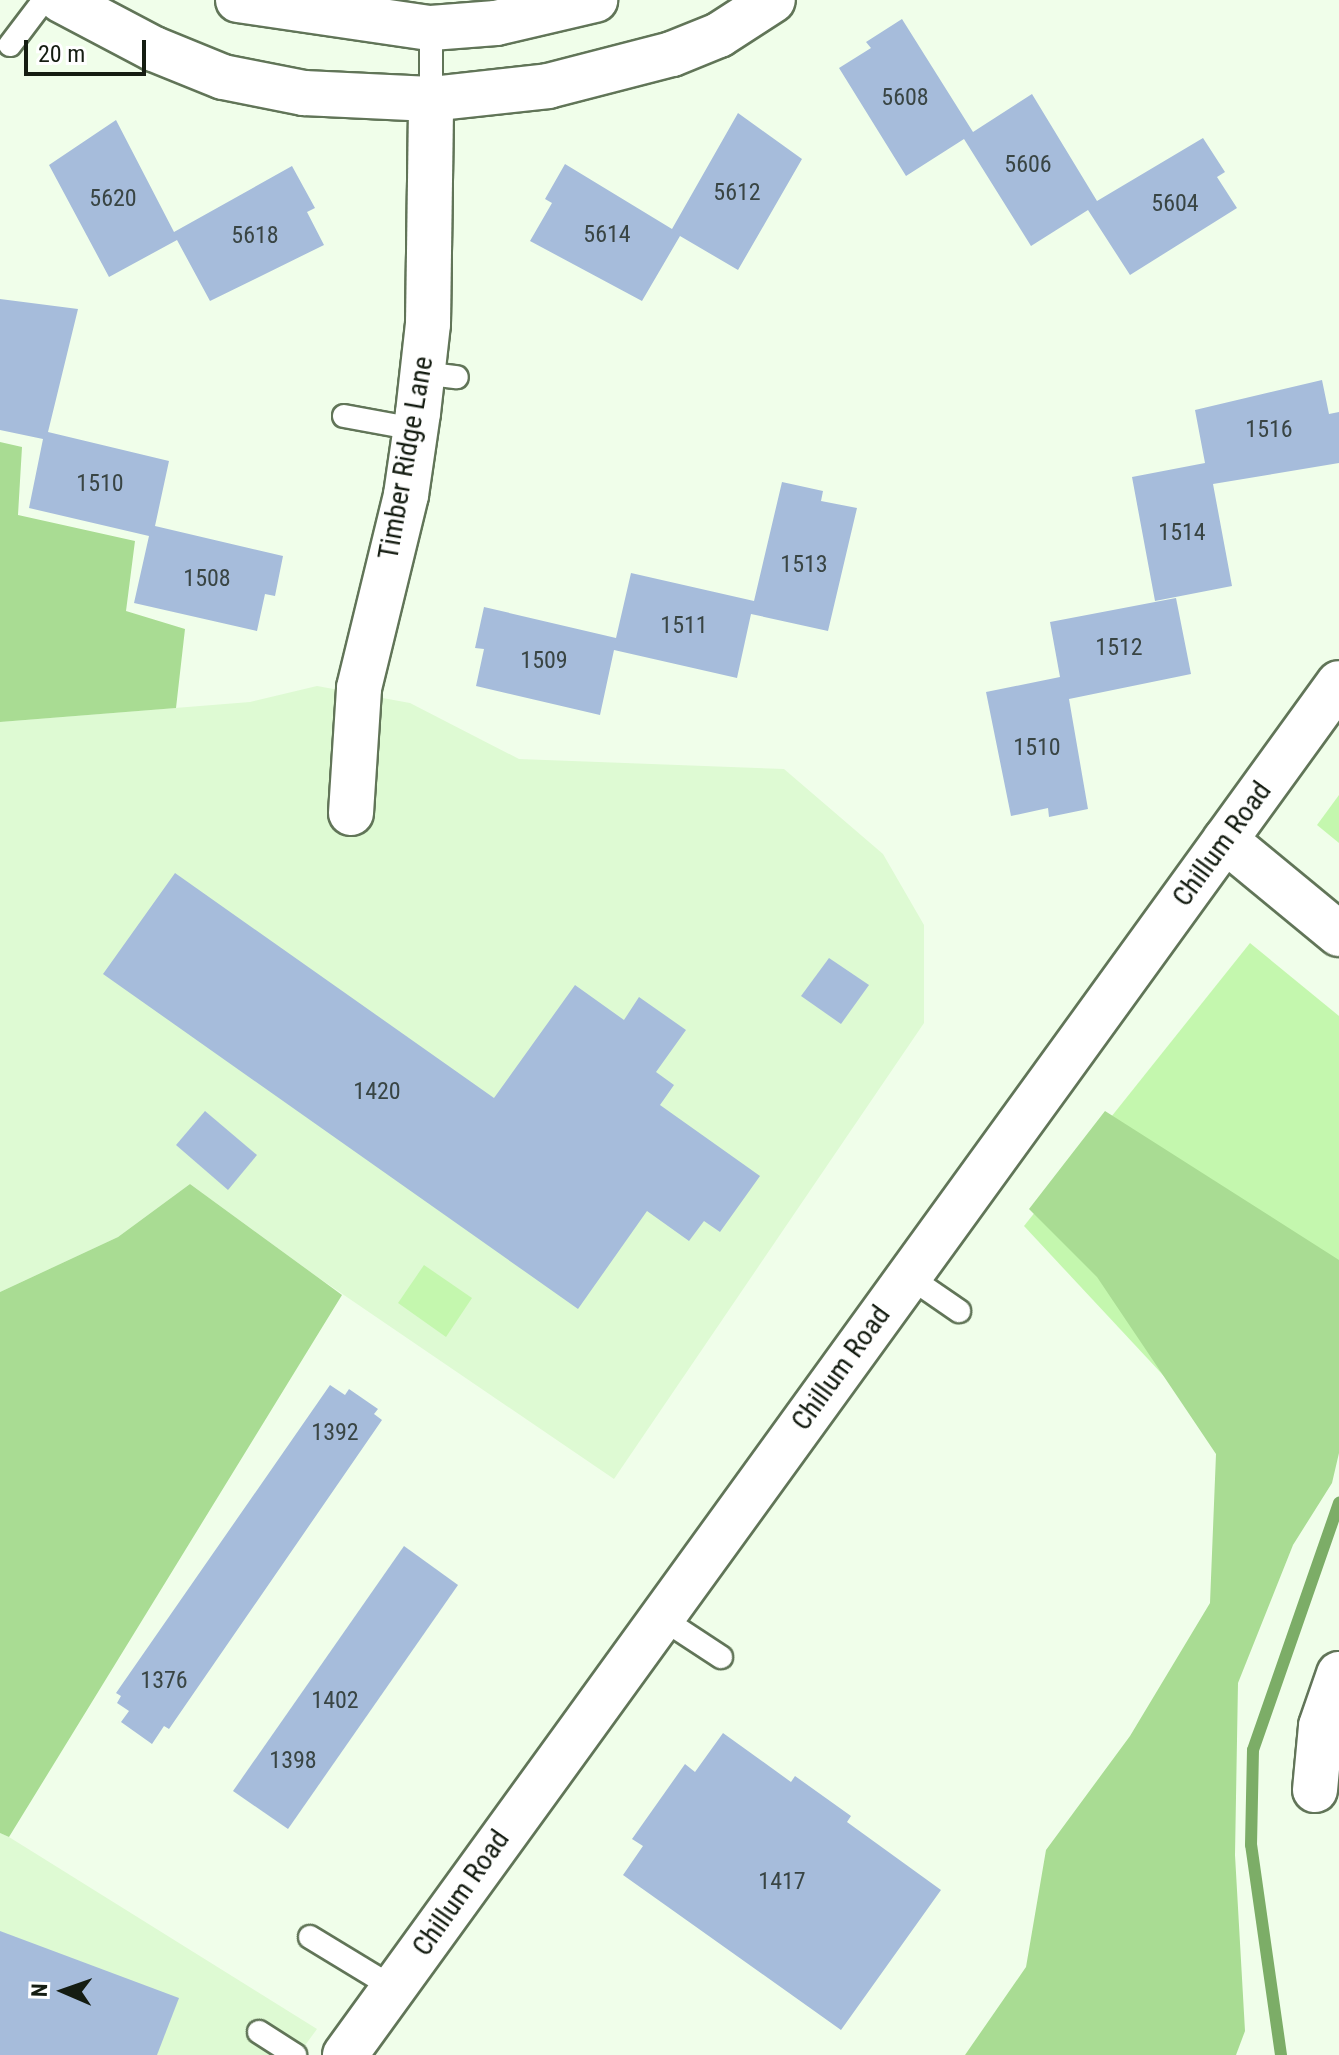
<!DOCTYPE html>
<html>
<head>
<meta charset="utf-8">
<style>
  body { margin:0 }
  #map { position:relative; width:1339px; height:2055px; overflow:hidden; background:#f0feea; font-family:"Roboto Condensed",sans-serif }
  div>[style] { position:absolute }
  .built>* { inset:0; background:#defad3 }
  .green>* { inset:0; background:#c4f7ae }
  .forest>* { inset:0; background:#a9dc93 }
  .stream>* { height:12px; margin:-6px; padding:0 6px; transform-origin:6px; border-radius:6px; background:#7cad67 }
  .building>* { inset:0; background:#a6bcdb }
  .roads { filter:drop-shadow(2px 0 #617558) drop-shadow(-2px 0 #617558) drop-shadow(0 2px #617558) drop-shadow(0 -2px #617558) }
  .service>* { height:22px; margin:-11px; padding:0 11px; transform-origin:11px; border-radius:11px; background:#fff }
  .minor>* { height:44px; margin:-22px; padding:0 22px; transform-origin:22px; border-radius:22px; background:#fff }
  .secondary>* { height:44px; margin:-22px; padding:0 22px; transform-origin:22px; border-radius:22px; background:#fff }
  span { translate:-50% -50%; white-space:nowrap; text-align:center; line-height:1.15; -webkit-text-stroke:7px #fff; paint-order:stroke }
  .number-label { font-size:24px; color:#394544 }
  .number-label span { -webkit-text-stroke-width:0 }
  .street-label { font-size:28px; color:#151d12 }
  .north { position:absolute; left:24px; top:1951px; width:80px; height:80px; -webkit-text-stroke:6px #fff; paint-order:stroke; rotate:272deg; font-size:22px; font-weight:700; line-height:32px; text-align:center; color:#151d12 }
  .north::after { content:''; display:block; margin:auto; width:28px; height:36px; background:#151d12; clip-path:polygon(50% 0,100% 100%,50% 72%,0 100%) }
  .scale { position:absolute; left:24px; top:40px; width:122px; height:36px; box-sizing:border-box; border:4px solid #151d12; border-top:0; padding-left:10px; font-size:24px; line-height:28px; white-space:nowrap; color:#151d12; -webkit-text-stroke:6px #fff; paint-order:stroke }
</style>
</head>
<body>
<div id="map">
  <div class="built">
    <i style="clip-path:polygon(317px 686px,410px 703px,519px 759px,784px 769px,883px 854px,924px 925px,924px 1023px,614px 1479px,316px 1276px,190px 1184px,118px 1237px,0 1292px,0 722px,250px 702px)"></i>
    <i style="clip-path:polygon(0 1833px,9px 1837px,317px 2029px,298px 2055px,0 2055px)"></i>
  </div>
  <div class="green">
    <i style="clip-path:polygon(1339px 795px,1339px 843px,1317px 825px)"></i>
    <i style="clip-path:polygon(1250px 943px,1339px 1016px,1339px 1418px,1298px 1520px,1024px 1226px)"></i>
    <i style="clip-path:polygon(424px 1265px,472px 1298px,446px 1337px,398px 1303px)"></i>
  </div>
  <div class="forest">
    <i style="clip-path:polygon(0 442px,22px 447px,18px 515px,135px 541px,126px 611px,185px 629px,176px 708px,0 722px)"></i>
    <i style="clip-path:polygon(1105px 1111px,1339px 1260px,1339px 1453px,1332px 1483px,1293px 1545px,1238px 1683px,1235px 1855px,1245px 2031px,1236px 2055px,965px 2055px,1026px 1967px,1046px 1850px,1130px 1736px,1210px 1603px,1216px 1454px,1097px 1277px,1029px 1209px)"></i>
    <i style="clip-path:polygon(190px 1184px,342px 1295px,9px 1837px,0 1833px,0 1292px,118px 1237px)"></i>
  </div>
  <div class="stream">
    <i style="left:1281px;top:2055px;width:212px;rotate:-98.1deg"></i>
    <i style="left:1251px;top:1845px;width:95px;rotate:-88.8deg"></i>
    <i style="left:1253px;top:1750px;width:262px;rotate:-70.8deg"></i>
  </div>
  <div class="building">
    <i style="clip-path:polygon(902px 19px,973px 132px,1032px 94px,1097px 201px,1203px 138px,1225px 172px,1217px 177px,1237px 208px,1130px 275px,1088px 210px,1031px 246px,964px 139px,906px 176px,839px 68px,871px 48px,866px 42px)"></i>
    <i style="clip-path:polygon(738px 113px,802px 159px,738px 270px,680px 236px,642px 301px,530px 241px,552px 203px,545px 199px,565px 164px,672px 229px)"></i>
    <i style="clip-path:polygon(116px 120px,174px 232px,292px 166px,315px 208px,307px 212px,324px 245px,210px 301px,177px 240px,109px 277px,49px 165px)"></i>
    <i style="clip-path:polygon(0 299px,78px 309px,48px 432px,169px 461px,155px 526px,283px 556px,275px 596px,265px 594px,257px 631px,134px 603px,149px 536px,29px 508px,43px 439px,0 430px)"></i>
    <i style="clip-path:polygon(1322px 380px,1329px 414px,1339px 412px,1339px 463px,1213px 484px,1232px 586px,1155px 601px,1132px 477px,1205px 463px,1195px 410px)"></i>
    <i style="clip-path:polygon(782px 482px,823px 491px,821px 501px,857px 508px,828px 631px,751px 614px,737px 678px,614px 650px,600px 715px,476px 686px,484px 649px,475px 648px,484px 607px,616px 638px,631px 573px,754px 601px)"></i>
    <i style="clip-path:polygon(1176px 598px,1191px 674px,1069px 699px,1088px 809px,1049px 817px,1048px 808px,1011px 816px,986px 692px,1060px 677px,1050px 622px)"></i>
    <i style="clip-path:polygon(175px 873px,494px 1098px,575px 985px,624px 1020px,639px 997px,686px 1030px,656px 1072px,674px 1085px,660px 1105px,760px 1176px,720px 1232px,704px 1221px,689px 1241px,647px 1211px,578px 1309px,103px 974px)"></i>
    <i style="clip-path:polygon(829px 958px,869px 985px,841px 1024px,801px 996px)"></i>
    <i style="clip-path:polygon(205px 1111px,257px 1155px,228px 1190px,176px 1145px)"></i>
    <i style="clip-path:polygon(330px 1385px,345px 1395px,349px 1389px,378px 1409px,374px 1414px,382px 1420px,169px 1729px,164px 1726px,152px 1744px,121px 1722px,129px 1711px,117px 1703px,121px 1696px,116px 1693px)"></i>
    <i style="clip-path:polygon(404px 1546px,458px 1585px,288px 1829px,233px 1791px)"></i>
    <i style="clip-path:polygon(723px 1733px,791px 1782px,795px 1776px,851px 1816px,847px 1822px,941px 1890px,841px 2030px,623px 1875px,643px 1846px,632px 1839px,685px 1764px,695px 1772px)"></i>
    <i style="clip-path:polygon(0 1931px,179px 1998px,157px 2055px,0 2055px)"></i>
  </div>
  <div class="roads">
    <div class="service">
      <i style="left:10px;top:45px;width:56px;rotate:-52.9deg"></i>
      <i style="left:431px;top:99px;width:71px;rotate:-90deg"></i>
      <i style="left:422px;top:373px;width:35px;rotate:7deg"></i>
      <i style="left:344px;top:416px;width:72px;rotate:10.4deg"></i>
      <i style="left:908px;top:1276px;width:62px;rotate:34.5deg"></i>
      <i style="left:660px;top:1617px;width:73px;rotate:33.3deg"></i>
      <i style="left:310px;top:1937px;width:98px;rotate:31.3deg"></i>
      <i style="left:259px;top:2032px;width:43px;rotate:32.6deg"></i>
    </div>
    <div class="minor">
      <i style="left:61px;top:0;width:105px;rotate:27.8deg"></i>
      <i style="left:154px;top:49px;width:74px;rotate:22.1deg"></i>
      <i style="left:223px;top:77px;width:83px;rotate:11.2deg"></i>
      <i style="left:304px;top:93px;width:127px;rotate:2.7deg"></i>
      <i style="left:431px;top:99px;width:118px;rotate:-6.3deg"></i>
      <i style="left:548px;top:86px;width:128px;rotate:-14.5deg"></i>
      <i style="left:672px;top:54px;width:51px;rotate:-22deg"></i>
      <i style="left:719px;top:35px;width:64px;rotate:-32.9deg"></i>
      <i style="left:238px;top:0;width:195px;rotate:8.3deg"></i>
      <i style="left:431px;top:28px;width:65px;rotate:-4.4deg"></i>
      <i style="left:496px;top:23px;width:102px;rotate:-13.1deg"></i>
      <i style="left:351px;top:813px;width:125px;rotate:-86.3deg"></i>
      <i style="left:359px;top:688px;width:199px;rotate:-76.3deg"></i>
      <i style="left:406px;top:495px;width:83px;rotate:-81.7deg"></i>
      <i style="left:418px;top:413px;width:90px;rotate:-83.6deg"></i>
      <i style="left:428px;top:324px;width:225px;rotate:-89.2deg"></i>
      <i style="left:1225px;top:840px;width:148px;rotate:39.5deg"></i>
      <i style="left:1315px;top:1790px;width:64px;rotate:-84.6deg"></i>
      <i style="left:1321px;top:1726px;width:55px;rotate:-70.9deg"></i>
    </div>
    <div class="secondary">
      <i style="left:345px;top:2055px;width:1694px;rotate:-54.08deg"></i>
    </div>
  </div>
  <div class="number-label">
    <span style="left:905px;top:98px">5608</span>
    <span style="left:1028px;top:165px">5606</span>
    <span style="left:737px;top:193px">5612</span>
    <span style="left:113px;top:199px">5620</span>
    <span style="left:1175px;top:204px">5604</span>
    <span style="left:607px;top:235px">5614</span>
    <span style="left:255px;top:236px">5618</span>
    <span style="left:1269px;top:430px">1516</span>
    <span style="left:100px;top:484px">1510</span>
    <span style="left:1182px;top:533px">1514</span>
    <span style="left:804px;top:565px">1513</span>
    <span style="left:207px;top:579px">1508</span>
    <span style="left:684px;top:626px">1511</span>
    <span style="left:1119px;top:648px">1512</span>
    <span style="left:544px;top:661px">1509</span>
    <span style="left:1037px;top:748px">1510</span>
    <span style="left:377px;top:1092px">1420</span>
    <span style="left:335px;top:1433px">1392</span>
    <span style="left:164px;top:1681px">1376</span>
    <span style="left:335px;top:1701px">1402</span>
    <span style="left:293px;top:1761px">1398</span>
    <span style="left:782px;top:1882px">1417</span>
  </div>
  <div class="street-label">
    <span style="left:406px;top:458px;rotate:-80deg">Timber Ridge Lane</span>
    <span style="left:1222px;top:844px;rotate:-54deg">Chillum Road</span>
    <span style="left:841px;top:1368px;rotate:-54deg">Chillum Road</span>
    <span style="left:461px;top:1893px;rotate:-55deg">Chillum Road</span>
  </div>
  <div class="north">N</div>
  <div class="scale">20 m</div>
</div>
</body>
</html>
